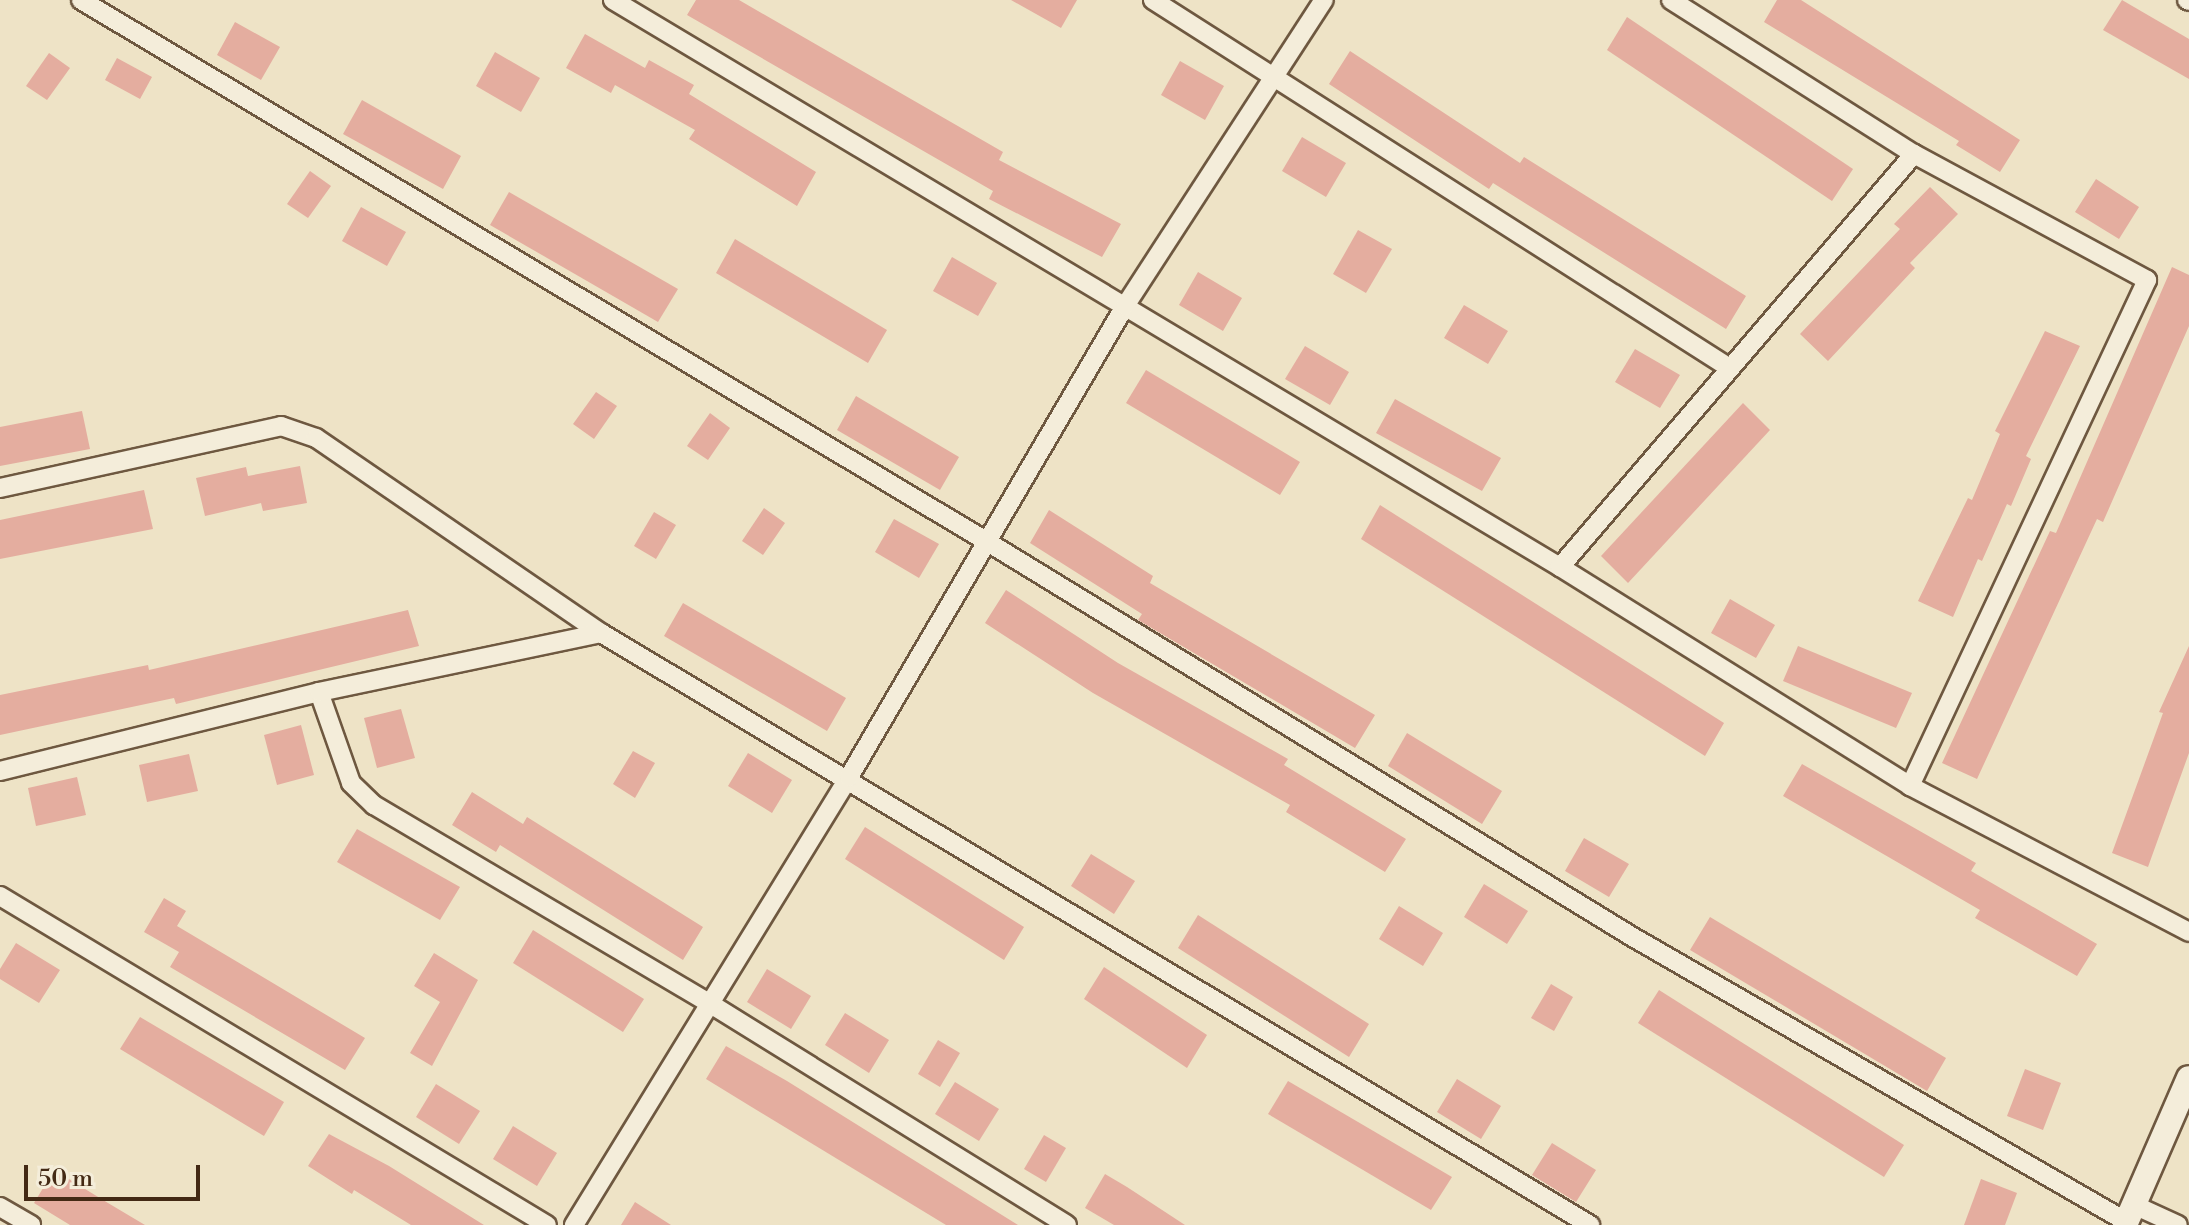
<!DOCTYPE html>
<html>
<head>
<meta charset="utf-8">
<style>
  body { margin:0 }
  #map { position:relative; width:2189px; height:1225px; overflow:hidden; background:#eee3c6; font-family:"Libre Bodoni",serif }
  div>[style] { position:absolute }
  .building>* { inset:0; background:#e4ad9f }
  .roads { filter:drop-shadow(2px 0 #6e5840) drop-shadow(-2px 0 #6e5840) drop-shadow(0 2px #6e5840) drop-shadow(0 -2px #6e5840) }
  .minor>* { height:18px; margin:-9px; padding:0 9px; transform-origin:9px; border-radius:9px; background:#f4edda }
  .tertiary>* { height:24px; margin:-12px; padding:0 12px; transform-origin:12px; border-radius:12px; background:#f4edda }
  span { translate:-50% -50%; white-space:nowrap; text-align:center; line-height:1.15; -webkit-text-stroke:7px #f4edda; paint-order:stroke }
  .scale { position:absolute; left:24px; top:1165px; width:176px; height:36px; box-sizing:border-box; border:4px solid #432914; border-top:0; padding-left:10px; font-size:24px; line-height:28px; white-space:nowrap; color:#432914; -webkit-text-stroke:6px #f4edda; paint-order:stroke }
</style>
</head>
<body>
<div id="map">
  <div class="building">
    <i style="clip-path:polygon(696px 0,739px 0,1003px 152px,999px 160px,1121px 224px,1102px 257px,989px 199px,993px 191px,687px 15px)"></i>
    <i style="clip-path:polygon(1011px 0,1077px 0,1061px 28px)"></i>
    <i style="clip-path:polygon(1777px 0,1801px 0,2020px 140px,2000px 172px,1956px 145px,1959px 141px,1764px 22px)"></i>
    <i style="clip-path:polygon(2122px 0,2189px 39px,2189px 79px,2103px 30px)"></i>
    <i style="clip-path:polygon(1627px 17px,1853px 169px,1832px 201px,1607px 50px)"></i>
    <i style="clip-path:polygon(235px 22px,280px 47px,261px 80px,217px 55px)"></i>
    <i style="clip-path:polygon(585px 34px,645px 68px,649px 60px,694px 85px,689px 94px,816px 172px,797px 206px,689px 139px,695px 130px,615px 85px,611px 93px,566px 68px)"></i>
    <i style="clip-path:polygon(1350px 51px,1520px 163px,1524px 157px,1746px 296px,1726px 329px,1493px 183px,1489px 189px,1329px 84px)"></i>
    <i style="clip-path:polygon(495px 52px,540px 78px,521px 112px,476px 86px)"></i>
    <i style="clip-path:polygon(49px 53px,70px 68px,47px 100px,26px 86px)"></i>
    <i style="clip-path:polygon(117px 58px,152px 77px,140px 99px,105px 80px)"></i>
    <i style="clip-path:polygon(1180px 61px,1224px 86px,1205px 120px,1161px 95px)"></i>
    <i style="clip-path:polygon(362px 100px,461px 156px,443px 189px,343px 134px)"></i>
    <i style="clip-path:polygon(1302px 137px,1346px 163px,1326px 197px,1282px 171px)"></i>
    <i style="clip-path:polygon(310px 171px,331px 186px,308px 218px,287px 204px)"></i>
    <i style="clip-path:polygon(2096px 179px,2139px 207px,2119px 239px,2075px 212px)"></i>
    <i style="clip-path:polygon(1930px 187px,1958px 214px,1910px 263px,1915px 268px,1828px 361px,1800px 334px,1900px 229px,1894px 224px)"></i>
    <i style="clip-path:polygon(509px 192px,678px 289px,658px 322px,490px 225px)"></i>
    <i style="clip-path:polygon(361px 207px,406px 232px,387px 266px,342px 241px)"></i>
    <i style="clip-path:polygon(1358px 230px,1392px 249px,1366px 293px,1333px 274px)"></i>
    <i style="clip-path:polygon(735px 239px,887px 330px,868px 363px,716px 273px)"></i>
    <i style="clip-path:polygon(952px 257px,997px 283px,978px 316px,933px 291px)"></i>
    <i style="clip-path:polygon(2172px 267px,2189px 275px,2189px 326px,2103px 522px,2097px 519px,1977px 779px,1942px 763px,2050px 531px,2056px 533px)"></i>
    <i style="clip-path:polygon(1198px 272px,1242px 298px,1223px 331px,1179px 305px)"></i>
    <i style="clip-path:polygon(1464px 305px,1508px 331px,1488px 364px,1444px 338px)"></i>
    <i style="clip-path:polygon(2045px 331px,2080px 346px,2026px 456px,2031px 459px,2011px 506px,2007px 504px,1982px 561px,1978px 559px,1953px 617px,1918px 601px,1968px 498px,1972px 500px,2000px 434px,1995px 431px)"></i>
    <i style="clip-path:polygon(1305px 346px,1349px 372px,1330px 405px,1285px 379px)"></i>
    <i style="clip-path:polygon(1635px 349px,1680px 375px,1660px 408px,1615px 382px)"></i>
    <i style="clip-path:polygon(1146px 370px,1300px 462px,1280px 495px,1126px 403px)"></i>
    <i style="clip-path:polygon(596px 392px,617px 406px,594px 439px,573px 424px)"></i>
    <i style="clip-path:polygon(856px 396px,959px 457px,940px 490px,837px 430px)"></i>
    <i style="clip-path:polygon(1395px 399px,1501px 458px,1482px 491px,1376px 433px)"></i>
    <i style="clip-path:polygon(1743px 403px,1770px 430px,1628px 583px,1601px 556px)"></i>
    <i style="clip-path:polygon(82px 411px,90px 449px,0 466px,0 427px)"></i>
    <i style="clip-path:polygon(710px 413px,730px 428px,708px 460px,687px 446px)"></i>
    <i style="clip-path:polygon(300px 466px,307px 503px,263px 511px,261px 503px,205px 516px,196px 478px,246px 467px,248px 476px)"></i>
    <i style="clip-path:polygon(144px 490px,153px 529px,0 559px,0 520px)"></i>
    <i style="clip-path:polygon(1380px 505px,1724px 723px,1705px 756px,1361px 539px)"></i>
    <i style="clip-path:polygon(764px 508px,785px 523px,763px 555px,742px 541px)"></i>
    <i style="clip-path:polygon(1049px 510px,1153px 576px,1150px 583px,1375px 715px,1355px 748px,1138px 620px,1142px 614px,1030px 543px)"></i>
    <i style="clip-path:polygon(654px 512px,676px 525px,656px 559px,634px 546px)"></i>
    <i style="clip-path:polygon(894px 519px,939px 544px,919px 578px,875px 552px)"></i>
    <i style="clip-path:polygon(1006px 590px,1118px 663px,1288px 759px,1284px 765px,1406px 839px,1385px 872px,1286px 812px,1290px 805px,1093px 693px,985px 623px)"></i>
    <i style="clip-path:polygon(1730px 599px,1775px 625px,1756px 658px,1711px 633px)"></i>
    <i style="clip-path:polygon(683px 603px,846px 698px,827px 731px,664px 636px)"></i>
    <i style="clip-path:polygon(408px 610px,419px 646px,176px 704px,174px 698px,0 735px,0 695px,148px 665px,149px 670px)"></i>
    <i style="clip-path:polygon(1798px 646px,1912px 693px,1896px 728px,1783px 681px)"></i>
    <i style="clip-path:polygon(2189px 646px,2189px 753px,2148px 867px,2112px 853px,2163px 713px,2159px 712px)"></i>
    <i style="clip-path:polygon(401px 709px,415px 758px,377px 768px,364px 718px)"></i>
    <i style="clip-path:polygon(301px 725px,314px 775px,277px 785px,264px 735px)"></i>
    <i style="clip-path:polygon(1407px 733px,1502px 791px,1482px 824px,1388px 766px)"></i>
    <i style="clip-path:polygon(633px 751px,655px 763px,635px 798px,613px 784px)"></i>
    <i style="clip-path:polygon(748px 753px,792px 780px,772px 813px,728px 786px)"></i>
    <i style="clip-path:polygon(189px 754px,198px 791px,147px 802px,139px 765px)"></i>
    <i style="clip-path:polygon(1802px 764px,1976px 863px,1971px 871px,2097px 944px,2077px 976px,1975px 918px,1980px 910px,1783px 796px)"></i>
    <i style="clip-path:polygon(77px 777px,86px 815px,36px 826px,28px 788px)"></i>
    <i style="clip-path:polygon(472px 792px,523px 824px,527px 817px,703px 927px,683px 960px,500px 845px,496px 852px,452px 825px)"></i>
    <i style="clip-path:polygon(865px 827px,1024px 927px,1004px 960px,845px 859px)"></i>
    <i style="clip-path:polygon(357px 829px,460px 887px,440px 920px,337px 862px)"></i>
    <i style="clip-path:polygon(1584px 838px,1629px 864px,1609px 897px,1565px 871px)"></i>
    <i style="clip-path:polygon(1091px 854px,1135px 881px,1114px 914px,1071px 886px)"></i>
    <i style="clip-path:polygon(1484px 884px,1528px 911px,1507px 944px,1464px 917px)"></i>
    <i style="clip-path:polygon(164px 898px,186px 911px,177px 926px,365px 1038px,345px 1070px,170px 967px,179px 952px,144px 932px)"></i>
    <i style="clip-path:polygon(1399px 906px,1443px 933px,1423px 966px,1379px 939px)"></i>
    <i style="clip-path:polygon(1198px 915px,1369px 1024px,1349px 1057px,1178px 948px)"></i>
    <i style="clip-path:polygon(1710px 917px,1946px 1058px,1927px 1091px,1690px 950px)"></i>
    <i style="clip-path:polygon(533px 930px,644px 999px,623px 1032px,513px 963px)"></i>
    <i style="clip-path:polygon(16px 943px,60px 970px,39px 1003px,0 979px,0 969px)"></i>
    <i style="clip-path:polygon(434px 953px,478px 980px,432px 1066px,410px 1053px,440px 1002px,414px 986px)"></i>
    <i style="clip-path:polygon(1104px 967px,1207px 1035px,1187px 1068px,1084px 999px)"></i>
    <i style="clip-path:polygon(767px 969px,811px 996px,791px 1029px,747px 1002px)"></i>
    <i style="clip-path:polygon(1551px 984px,1573px 997px,1554px 1031px,1531px 1018px)"></i>
    <i style="clip-path:polygon(1659px 990px,1904px 1145px,1884px 1177px,1638px 1023px)"></i>
    <i style="clip-path:polygon(845px 1013px,889px 1040px,869px 1073px,825px 1045px)"></i>
    <i style="clip-path:polygon(140px 1017px,284px 1102px,264px 1136px,120px 1049px)"></i>
    <i style="clip-path:polygon(938px 1040px,960px 1053px,940px 1087px,918px 1074px)"></i>
    <i style="clip-path:polygon(726px 1046px,787px 1081px,1018px 1225px,946px 1225px,750px 1106px,706px 1079px)"></i>
    <i style="clip-path:polygon(2025px 1069px,2061px 1083px,2043px 1130px,2007px 1116px)"></i>
    <i style="clip-path:polygon(1457px 1079px,1501px 1106px,1481px 1139px,1437px 1112px)"></i>
    <i style="clip-path:polygon(1288px 1081px,1452px 1177px,1431px 1210px,1268px 1114px)"></i>
    <i style="clip-path:polygon(955px 1082px,999px 1109px,979px 1141px,935px 1114px)"></i>
    <i style="clip-path:polygon(436px 1084px,480px 1111px,459px 1144px,416px 1117px)"></i>
    <i style="clip-path:polygon(513px 1126px,557px 1153px,537px 1186px,493px 1159px)"></i>
    <i style="clip-path:polygon(329px 1134px,389px 1166px,484px 1225px,411px 1225px,354px 1190px,352px 1194px,308px 1166px)"></i>
    <i style="clip-path:polygon(1044px 1135px,1066px 1148px,1046px 1182px,1024px 1169px)"></i>
    <i style="clip-path:polygon(1552px 1143px,1596px 1170px,1576px 1202px,1532px 1175px)"></i>
    <i style="clip-path:polygon(54px 1170px,108px 1203px,145px 1225px,70px 1225px,34px 1203px)"></i>
    <i style="clip-path:polygon(1105px 1174px,1127px 1187px,1185px 1225px,1114px 1225px,1085px 1208px)"></i>
    <i style="clip-path:polygon(1981px 1179px,2017px 1193px,2005px 1225px,1964px 1225px)"></i>
    <i style="clip-path:polygon(635px 1202px,671px 1225px,621px 1225px)"></i>
  </div>
  <div class="roads">
    <div class="minor">
      <i style="left:81px;top:0;width:1054px;rotate:30.87deg"></i>
      <i style="left:986px;top:541px;width:756px;rotate:31.48deg"></i>
      <i style="left:1631px;top:936px;width:573px;rotate:29.97deg"></i>
      <i style="left:613px;top:0;width:1104px;rotate:30.91deg"></i>
      <i style="left:1560px;top:567px;width:413px;rotate:32deg"></i>
      <i style="left:1910px;top:786px;width:315px;rotate:27.6deg"></i>
      <i style="left:1153px;top:0;width:682px;rotate:32.55deg"></i>
      <i style="left:1671px;top:0;width:288px;rotate:32.4deg"></i>
      <i style="left:1914px;top:154px;width:265px;rotate:28.4deg"></i>
      <i style="left:2147px;top:280px;width:559px;rotate:115.1deg"></i>
      <i style="left:2187px;top:0;width:2px;rotate:27deg"></i>
      <i style="left:0;top:488px;width:288px;rotate:-12.4deg"></i>
      <i style="left:281px;top:426px;width:37px;rotate:19deg"></i>
      <i style="left:316px;top:438px;width:345px;rotate:34.4deg"></i>
      <i style="left:601px;top:633px;width:1153px;rotate:30.9deg"></i>
      <i style="left:1560px;top:567px;width:544px;rotate:-49.4deg"></i>
      <i style="left:319px;top:692px;width:96px;rotate:70.6deg"></i>
      <i style="left:351px;top:783px;width:32px;rotate:44deg"></i>
      <i style="left:374px;top:805px;width:389px;rotate:30.6deg"></i>
      <i style="left:709px;top:1003px;width:421px;rotate:31.8deg"></i>
      <i style="left:0;top:771px;width:329px;rotate:-13.9deg"></i>
      <i style="left:319px;top:692px;width:288px;rotate:-11.8deg"></i>
      <i style="left:0;top:896px;width:638px;rotate:31.03deg"></i>
      <i style="left:2134px;top:1205px;width:48px;rotate:24.4deg"></i>
      <i style="left:0;top:1207px;width:36px;rotate:30deg"></i>
      <i style="left:574px;top:1225px;width:526px;rotate:-58.46deg"></i>
      <i style="left:849px;top:777px;width:546px;rotate:-59.63deg"></i>
      <i style="left:1125px;top:306px;width:365px;rotate:-57deg"></i>
    </div>
    <div class="tertiary">
      <i style="left:2125px;top:1225px;width:160px;rotate:-66.5deg"></i>
    </div>
  </div>
  <div class="scale">50 m</div>
</div>
</body>
</html>
